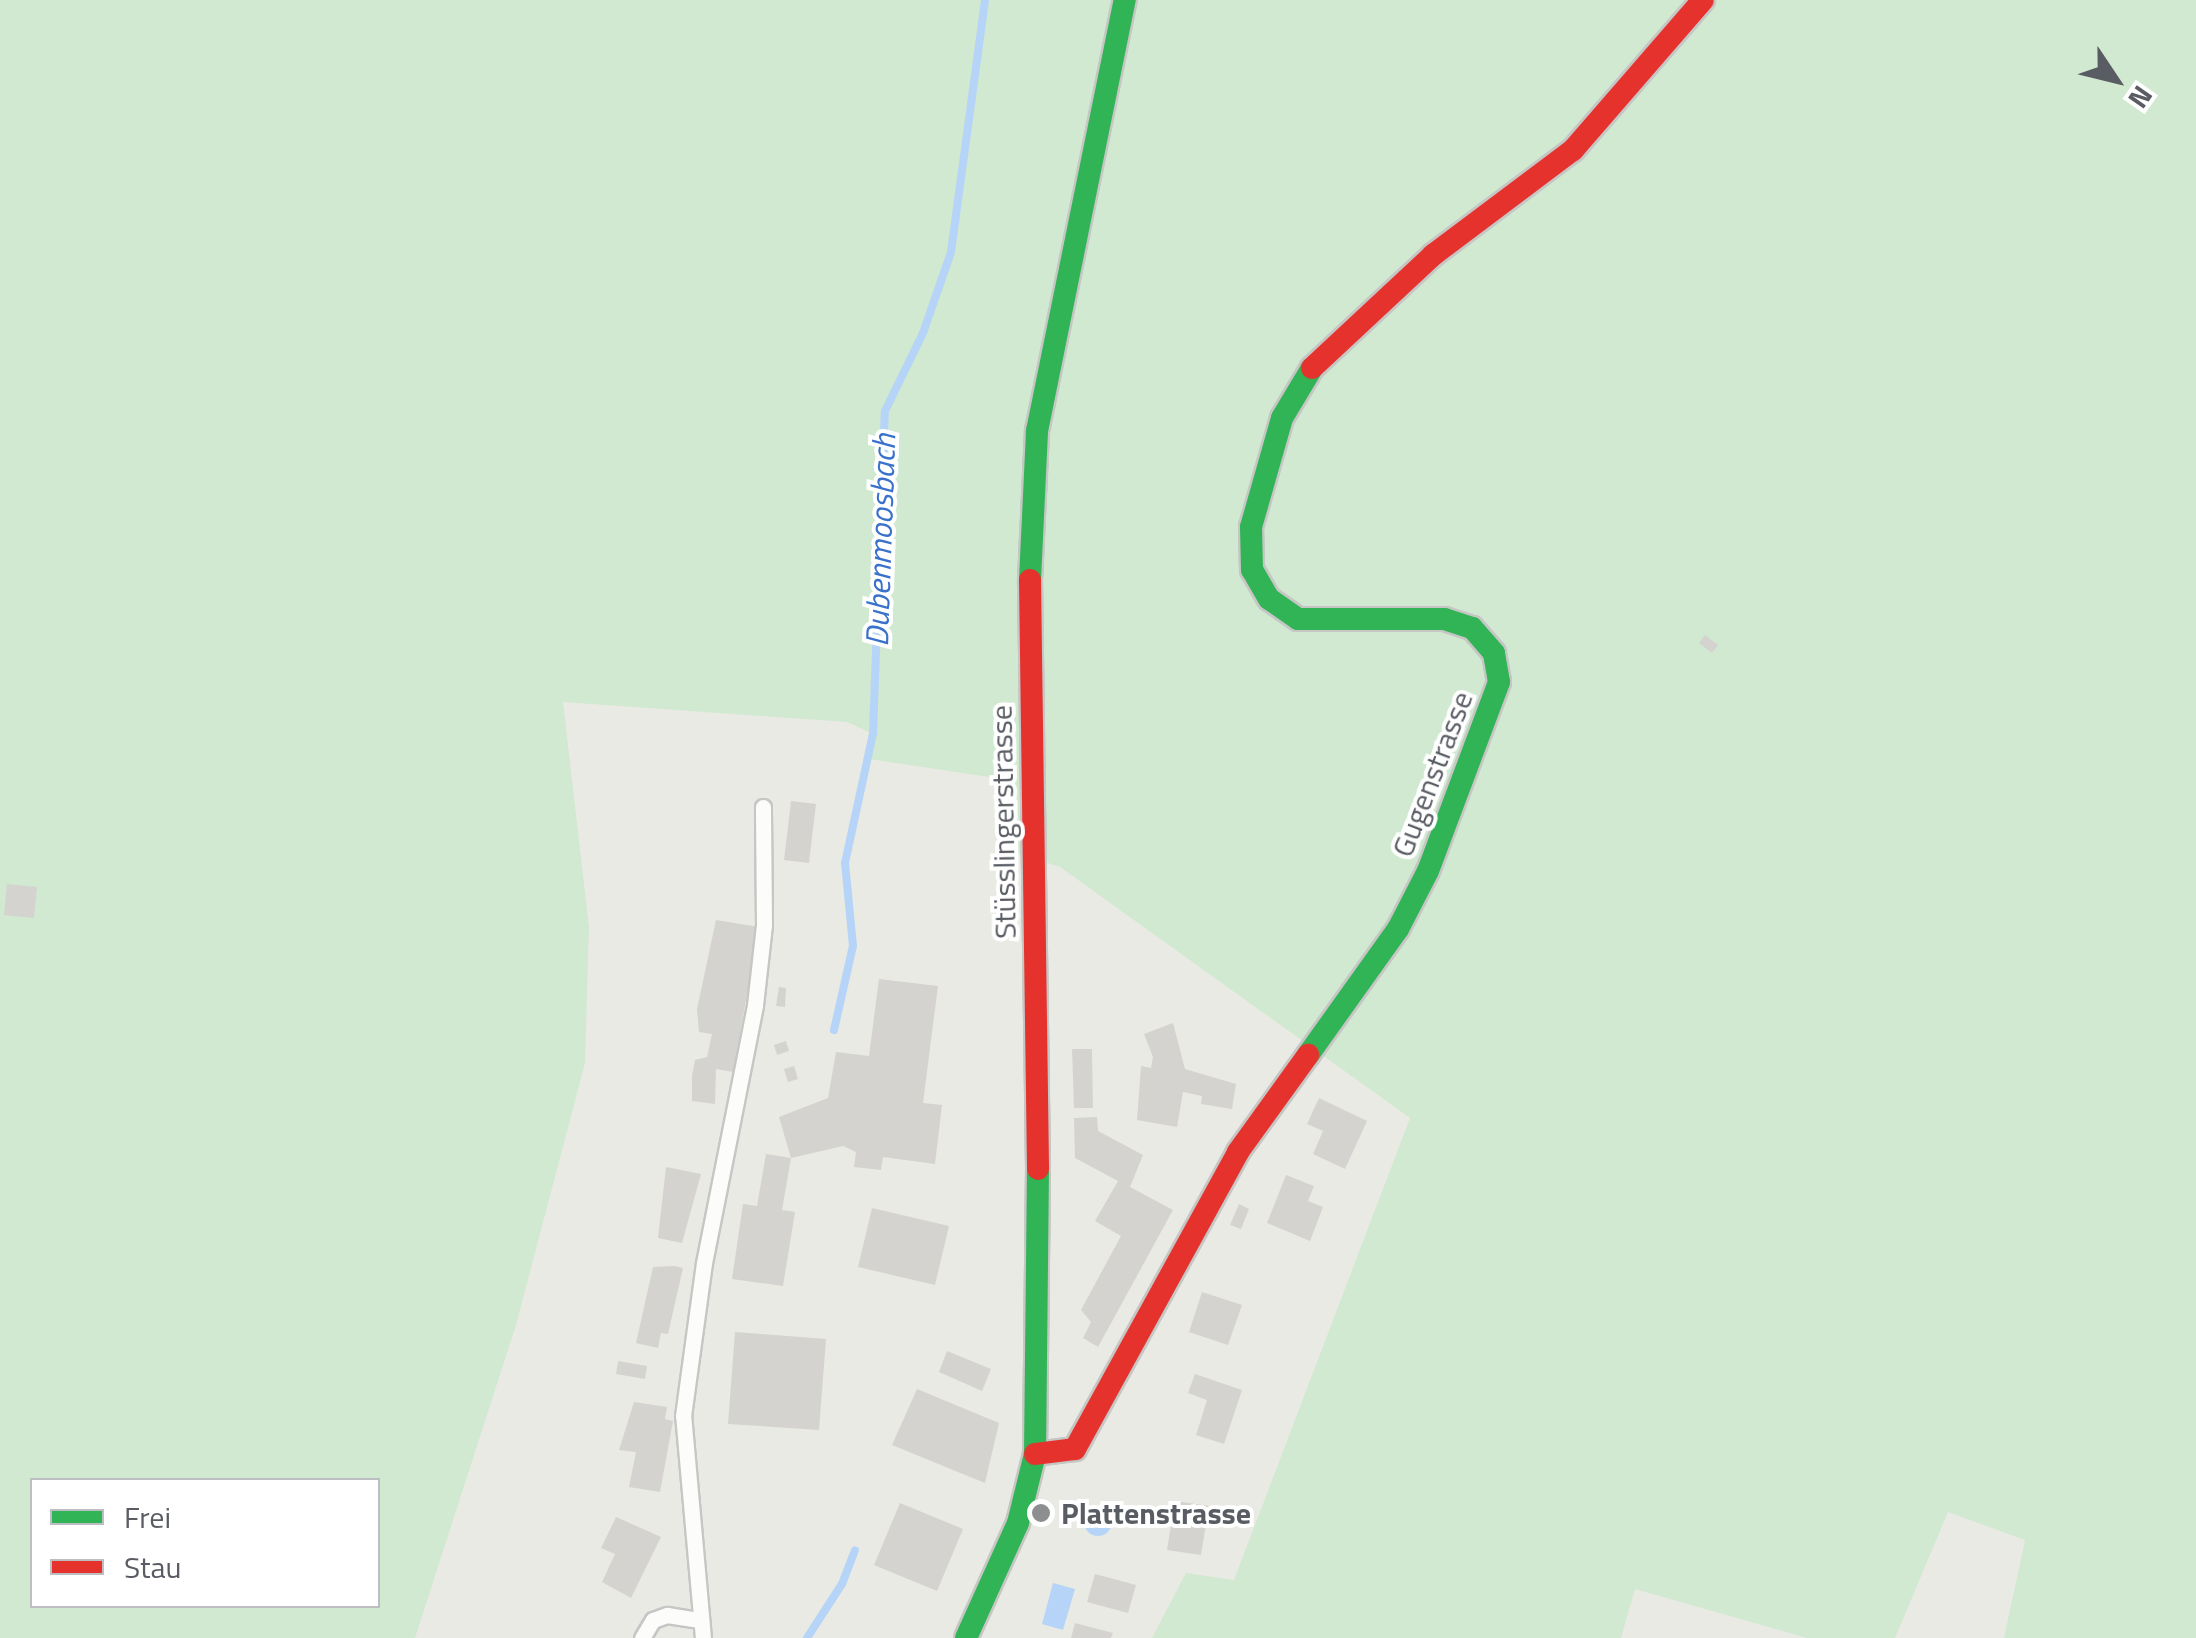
<!DOCTYPE html>
<html>
<head>
<meta charset="utf-8">
<style>
  body { margin:0 }
  #map { position:relative; width:2196px; height:1638px; overflow:hidden; background:#eaeae4; font-family:"Titillium Web",sans-serif }
  div>[style] { position:absolute }
  .green>* { inset:0; background:#d0e9d0 }
  .water>* { inset:0; background:#b6d4f7 }
  .round { border-radius:50% }
  .stream>* { height:8px; margin:-4px; padding:0 4px; transform-origin:4px; border-radius:4px; background:#b6d4f7 }
  .building>* { inset:0; background:#d4d3cf }
  .roads { filter:drop-shadow(2px 0 #c6c6c5) drop-shadow(-2px 0 #c6c6c5) drop-shadow(0 2px #c6c6c5) drop-shadow(0 -2px #c6c6c5) }
  .lane>* { height:15px; margin:-7.5px; padding:0 7.5px; transform-origin:7.5px; border-radius:7.5px; background:#fcfcfb }
  .fast>* { height:22px; margin:-11px; padding:0 11px; transform-origin:11px; border-radius:11px; background:#30b455 }
  .jam>* { height:22px; margin:-11px; padding:0 11px; transform-origin:11px; border-radius:11px; background:#e5322d }
  .dots>* { width:28px; height:28px; translate:-50% -50%; box-sizing:border-box; border:5px solid #fff; border-radius:50% }
  span { translate:-50% -50%; white-space:nowrap; text-align:center; line-height:1.15; -webkit-text-stroke:8px #fff; paint-order:stroke }
  .street-label { font-size:30px; color:#595c63 }
  .poi-label { font-size:30px; color:#595c63; font-weight:700 }
  .left { translate:0 -50%; text-align:left }
  .water-label { font-size:32px; color:#3971cb; font-style:italic }
  .legend { position:absolute; left:30px; top:1478px; width:350px; height:130px; box-sizing:border-box; background:#fff; border:2px solid #bdbec1; margin:0; padding:12px 18px; list-style:none; font-size:30px; color:#595c63 }
  .legend li { display:flex; align-items:center; gap:20px; height:50px }
  .legend b { width:50px; border:2px solid #bdbec1 }
  .north { position:absolute; left:2066px; top:30px; width:100px; height:100px; -webkit-text-stroke:8px #fff; paint-order:stroke; rotate:125deg; font-size:28px; font-weight:700; line-height:40px; text-align:center; color:#595c63 }
  .north::after { content:''; display:block; margin:auto; width:35px; height:45px; background:#595c63; clip-path:polygon(50% 0,100% 100%,50% 72%,0 100%) }
</style>
</head>
<body>
<div id="map">
  <div class="green">
    <i style="clip-path:polygon(evenodd,0 0,2196px 0,2196px 1638px,2004px 1638px,2025px 1540px,1948px 1512px,1895px 1638px,1807px 1638px,1635px 1589px,1621px 1638px,1152px 1638px,1186px 1573px,1234px 1580px,1410px 1118px,1060px 867px,1011px 851px,1009px 780px,869px 759px,873px 734px,847px 722px,563px 702px,589px 927px,585px 1063px,516px 1325px,415px 1638px,0 1638px,0 0,32px 1480px,378px 1480px,378px 1606px,32px 1606px,32px 1480px)"></i>
  </div>
  <div class="water">
    <i class="round" style="left:1084px;top:1508px;width:28px;height:28px"></i>
    <i style="clip-path:polygon(1053px 1583px,1075px 1589px,1063px 1630px,1042px 1624px)"></i>
  </div>
  <div class="stream">
    <i style="left:834px;top:1030px;width:86px;rotate:-77.3deg"></i>
    <i style="left:853px;top:946px;width:83px;rotate:-95.5deg"></i>
    <i style="left:845px;top:863px;width:133px;rotate:-77.8deg"></i>
    <i style="left:873px;top:733px;width:322px;rotate:-87.9deg"></i>
    <i style="left:885px;top:411px;width:87px;rotate:-64deg"></i>
    <i style="left:923px;top:333px;width:86px;rotate:-70.9deg"></i>
    <i style="left:951px;top:252px;width:254px;rotate:-82.3deg"></i>
    <i style="left:807px;top:1638px;width:64px;rotate:-57.1deg"></i>
    <i style="left:842px;top:1584px;width:36px;rotate:-69deg"></i>
  </div>
  <div class="building">
    <i style="clip-path:polygon(1705px 635px,1718px 645px,1712px 653px,1699px 643px)"></i>
    <i style="clip-path:polygon(791px 801px,816px 804px,809px 863px,784px 860px)"></i>
    <i style="clip-path:polygon(7px 884px,37px 887px,34px 918px,4px 915px)"></i>
    <i style="clip-path:polygon(716px 920px,759px 927px,733px 1072px,716px 1069px,715px 1104px,692px 1101px,692px 1076px,695px 1060px,707px 1057px,712px 1034px,699px 1032px,697px 1009px)"></i>
    <i style="clip-path:polygon(879px 979px,938px 986px,923px 1103px,942px 1105px,935px 1164px,883px 1157px,881px 1170px,854px 1167px,856px 1152px,843px 1146px,791px 1158px,779px 1117px,828px 1098px,836px 1052px,869px 1056px)"></i>
    <i style="clip-path:polygon(779px 987px,786px 988px,785px 1007px,776px 1006px)"></i>
    <i style="clip-path:polygon(1173px 1023px,1185px 1069px,1236px 1084px,1232px 1109px,1201px 1104px,1202px 1096px,1183px 1092px,1177px 1127px,1137px 1120px,1141px 1066px,1151px 1068px,1153px 1057px,1144px 1034px)"></i>
    <i style="clip-path:polygon(786px 1041px,789px 1051px,777px 1055px,774px 1045px)"></i>
    <i style="clip-path:polygon(1072px 1049px,1092px 1049px,1093px 1108px,1074px 1108px)"></i>
    <i style="clip-path:polygon(794px 1066px,798px 1079px,788px 1082px,784px 1069px)"></i>
    <i style="clip-path:polygon(1319px 1098px,1367px 1121px,1345px 1169px,1313px 1154px,1323px 1131px,1307px 1124px)"></i>
    <i style="clip-path:polygon(1097px 1117px,1098px 1131px,1143px 1155px,1130px 1187px,1173px 1210px,1098px 1347px,1083px 1338px,1091px 1322px,1081px 1310px,1121px 1236px,1095px 1221px,1118px 1181px,1075px 1158px,1074px 1118px)"></i>
    <i style="clip-path:polygon(766px 1154px,791px 1158px,782px 1210px,795px 1212px,783px 1286px,732px 1279px,743px 1204px,757px 1206px)"></i>
    <i style="clip-path:polygon(666px 1167px,701px 1174px,682px 1243px,658px 1238px)"></i>
    <i style="clip-path:polygon(1286px 1175px,1314px 1186px,1308px 1201px,1323px 1207px,1310px 1241px,1267px 1223px)"></i>
    <i style="clip-path:polygon(1239px 1204px,1249px 1209px,1241px 1229px,1230px 1225px)"></i>
    <i style="clip-path:polygon(872px 1208px,949px 1226px,935px 1285px,858px 1267px)"></i>
    <i style="clip-path:polygon(675px 1266px,683px 1268px,668px 1334px,661px 1333px,658px 1348px,636px 1343px,653px 1267px)"></i>
    <i style="clip-path:polygon(1202px 1292px,1242px 1305px,1228px 1345px,1189px 1332px)"></i>
    <i style="clip-path:polygon(735px 1332px,826px 1339px,819px 1430px,728px 1424px)"></i>
    <i style="clip-path:polygon(947px 1351px,991px 1369px,982px 1391px,939px 1372px)"></i>
    <i style="clip-path:polygon(618px 1361px,647px 1366px,645px 1379px,616px 1374px)"></i>
    <i style="clip-path:polygon(1195px 1374px,1242px 1390px,1224px 1444px,1196px 1435px,1207px 1400px,1188px 1393px)"></i>
    <i style="clip-path:polygon(917px 1389px,999px 1423px,985px 1483px,892px 1445px)"></i>
    <i style="clip-path:polygon(634px 1402px,667px 1407px,665px 1419px,673px 1421px,660px 1492px,629px 1487px,636px 1452px,619px 1450px)"></i>
    <i style="clip-path:polygon(1175px 1501px,1209px 1506px,1201px 1555px,1167px 1550px)"></i>
    <i style="clip-path:polygon(900px 1503px,963px 1529px,937px 1591px,874px 1565px)"></i>
    <i style="clip-path:polygon(616px 1517px,661px 1537px,631px 1598px,602px 1582px,615px 1554px,601px 1548px)"></i>
    <i style="clip-path:polygon(1095px 1574px,1136px 1585px,1128px 1613px,1087px 1602px)"></i>
    <i style="clip-path:polygon(1075px 1623px,1113px 1633px,1111px 1638px,1071px 1638px)"></i>
  </div>
  <div class="roads">
    <div class="lane">
      <i style="left:642px;top:1638px;width:21px;rotate:-59deg"></i>
      <i style="left:653px;top:1620px;width:15px;rotate:-20deg"></i>
      <i style="left:667px;top:1615px;width:33px;rotate:9deg"></i>
      <i style="left:703px;top:1638px;width:223px;rotate:-95.1deg"></i>
      <i style="left:683px;top:1416px;width:154px;rotate:-82.2deg"></i>
      <i style="left:704px;top:1263px;width:263px;rotate:-78.8deg"></i>
      <i style="left:755px;top:1005px;width:81px;rotate:-83.6deg"></i>
      <i style="left:764px;top:925px;width:118px;rotate:-90.5deg"></i>
    </div>
    <div class="fast">
      <i style="left:1030px;top:580px;width:149px;rotate:-87.3deg"></i>
      <i style="left:1037px;top:431px;width:440px;rotate:-78.5deg"></i>
      <i style="left:1308px;top:1055px;width:155px;rotate:-54.5deg"></i>
      <i style="left:1398px;top:929px;width:65px;rotate:-62.7deg"></i>
      <i style="left:1428px;top:871px;width:202px;rotate:-69.4deg"></i>
      <i style="left:1499px;top:682px;width:29px;rotate:-100deg"></i>
      <i style="left:1494px;top:653px;width:33px;rotate:-131deg"></i>
      <i style="left:1472px;top:628px;width:29px;rotate:-162deg"></i>
      <i style="left:1444px;top:619px;width:146px;rotate:180deg"></i>
      <i style="left:1298px;top:619px;width:35px;rotate:-145deg"></i>
      <i style="left:1269px;top:599px;width:34px;rotate:-120deg"></i>
      <i style="left:1252px;top:570px;width:43px;rotate:-91.3deg"></i>
      <i style="left:1251px;top:527px;width:113px;rotate:-74.1deg"></i>
      <i style="left:1282px;top:418px;width:58px;rotate:-59deg"></i>
      <i style="left:966px;top:1638px;width:126px;rotate:-65.7deg"></i>
      <i style="left:1018px;top:1523px;width:71px;rotate:-76.2deg"></i>
      <i style="left:1035px;top:1454px;width:285px;rotate:-89.4deg"></i>
    </div>
    <div class="jam">
      <i style="left:1312px;top:368px;width:166px;rotate:-43deg"></i>
      <i style="left:1433px;top:255px;width:175px;rotate:-36.9deg"></i>
      <i style="left:1573px;top:150px;width:198px;rotate:-49.1deg"></i>
      <i style="left:1030px;top:580px;width:589px;rotate:89.22deg"></i>
      <i style="left:1035px;top:1454px;width:40px;rotate:-7.1deg"></i>
      <i style="left:1075px;top:1449px;width:339px;rotate:-61.2deg"></i>
      <i style="left:1238px;top:1152px;width:120px;rotate:-54.2deg"></i>
    </div>
  </div>
  <div class="dots">
    <i style="left:1041px;top:1513px;background:#8c8e90"></i>
  </div>
  <div class="street-label">
    <span style="left:1432px;top:774px;rotate:-69deg">Gugenstrasse</span>
    <span style="left:1003px;top:822px;rotate:-91deg">Stüsslingerstrasse</span>
  </div>
  <div class="poi-label">
    <span class="left" style="left:1061px;top:1513px">Plattenstrasse</span>
  </div>
  <div class="water-label">
    <span style="left:880px;top:540px;rotate:-88deg">Dubenmoosbach</span>
  </div>
  <ul class="legend">
  <li><b style="height:12px;background:#30b455"></b>Frei</li>
  <li><b style="height:12px;background:#e5322d"></b>Stau</li>
  </ul>
  <div class="north">N</div>
</div>
</body>
</html>
